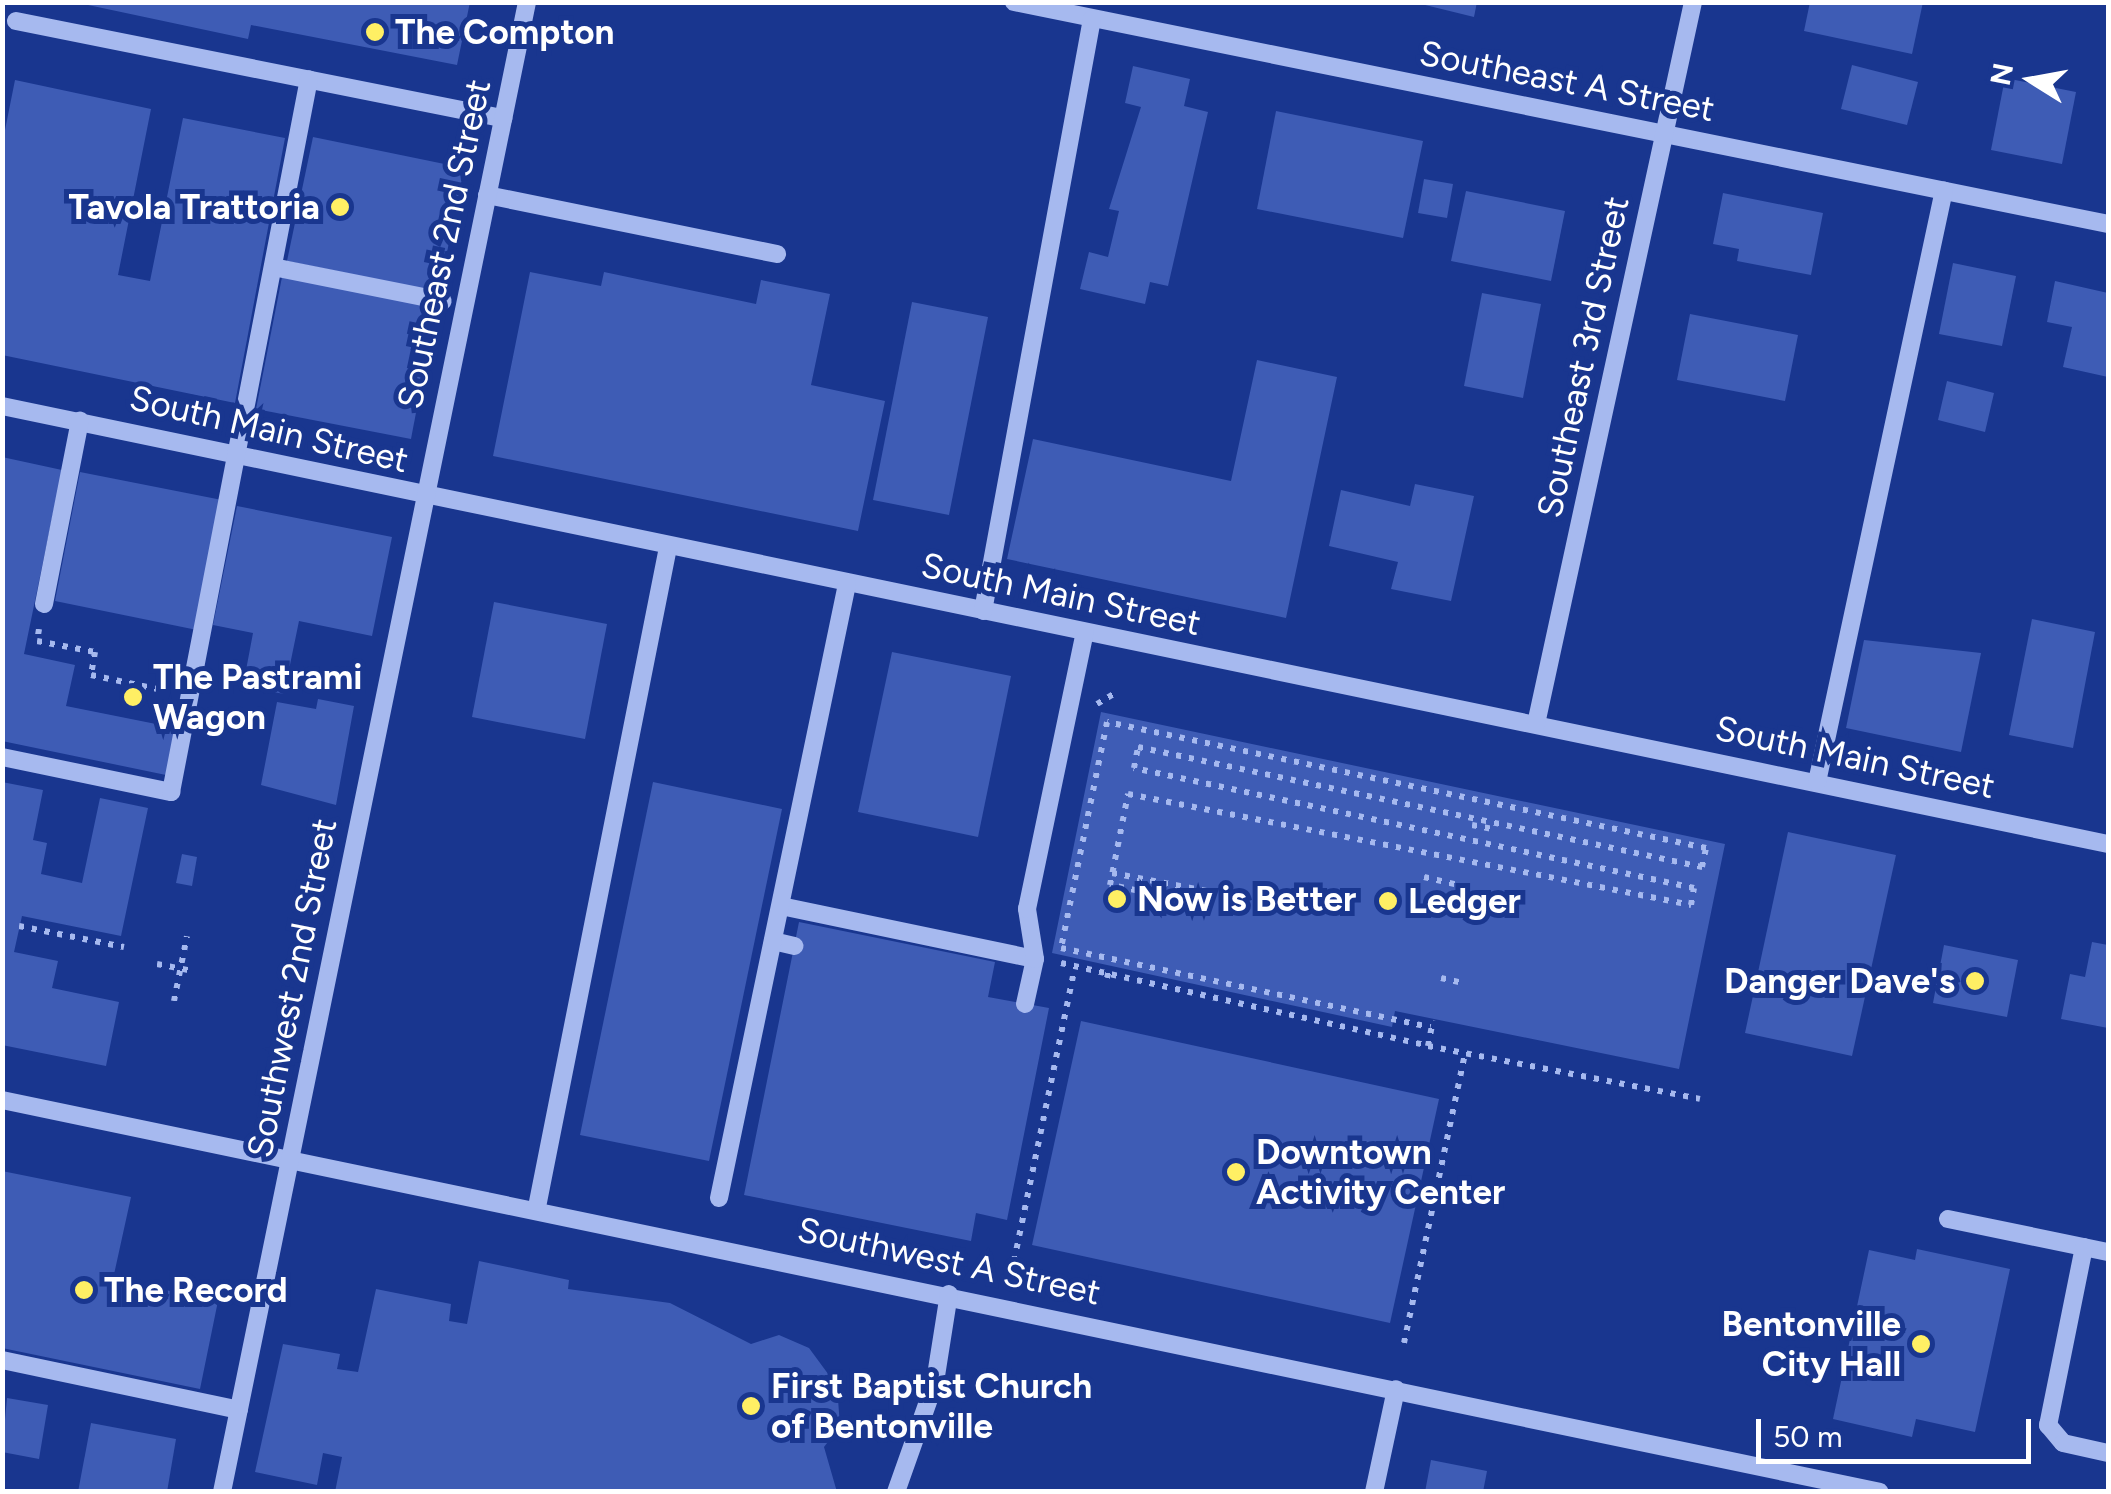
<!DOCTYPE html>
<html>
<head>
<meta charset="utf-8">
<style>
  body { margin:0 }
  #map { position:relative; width:2111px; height:1494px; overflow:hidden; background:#19368f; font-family:Figtree,sans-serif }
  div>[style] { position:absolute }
  .building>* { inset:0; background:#3e5cb5 }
  .path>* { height:6px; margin-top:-3px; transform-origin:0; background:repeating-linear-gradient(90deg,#a6b9ef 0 5px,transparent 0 13px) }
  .minor>* { height:18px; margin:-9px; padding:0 9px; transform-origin:9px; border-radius:9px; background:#a6b9ef }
  .dots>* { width:28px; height:28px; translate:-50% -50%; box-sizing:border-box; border:5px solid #19368f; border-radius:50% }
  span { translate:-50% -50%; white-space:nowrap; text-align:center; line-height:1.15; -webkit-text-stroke:10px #19368f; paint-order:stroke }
  .poi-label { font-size:35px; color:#fff; font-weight:700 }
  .left { translate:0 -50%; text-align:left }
  .right { translate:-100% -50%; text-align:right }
  .street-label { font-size:35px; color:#fff }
  .frame { position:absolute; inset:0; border:5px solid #fff; pointer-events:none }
  .north { position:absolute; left:1981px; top:30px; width:100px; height:100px; -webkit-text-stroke:8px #19368f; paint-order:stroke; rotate:281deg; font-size:28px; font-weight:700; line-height:40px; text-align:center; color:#fff }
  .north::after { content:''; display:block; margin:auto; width:35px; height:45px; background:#fff; clip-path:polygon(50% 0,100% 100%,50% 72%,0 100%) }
  .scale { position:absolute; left:1756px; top:1419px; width:275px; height:45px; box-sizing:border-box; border:5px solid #fff; border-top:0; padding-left:12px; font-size:30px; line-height:35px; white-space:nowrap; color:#fff; -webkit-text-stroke:8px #19368f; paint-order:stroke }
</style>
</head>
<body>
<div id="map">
  <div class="building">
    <i style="clip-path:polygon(74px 2px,470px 2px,457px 65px,251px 25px,248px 39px)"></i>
    <i style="clip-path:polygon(1413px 2px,1477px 2px,1474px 17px)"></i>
    <i style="clip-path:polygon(1810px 2px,1923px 2px,1912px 54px,1804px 31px)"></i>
    <i style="clip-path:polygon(1852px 65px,1918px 82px,1907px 125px,1841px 109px)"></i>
    <i style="clip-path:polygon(1133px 66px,1190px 79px,1184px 106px,1208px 112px,1168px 286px,1150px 282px,1145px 304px,1080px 289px,1089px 252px,1108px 257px,1119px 211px,1109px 209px,1141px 107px,1125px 103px)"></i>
    <i style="clip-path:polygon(2005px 78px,2076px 92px,2062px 164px,1991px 150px)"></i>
    <i style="clip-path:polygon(15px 80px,151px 109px,118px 275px,150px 281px,183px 118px,285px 138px,235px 403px,2px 355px,2px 145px)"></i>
    <i style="clip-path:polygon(1276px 111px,1423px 141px,1403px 238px,1257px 209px)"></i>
    <i style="clip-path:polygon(313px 137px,464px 168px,439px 292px,287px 261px)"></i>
    <i style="clip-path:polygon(1424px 179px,1453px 184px,1447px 218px,1418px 213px)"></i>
    <i style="clip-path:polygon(1466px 191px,1565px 211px,1551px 281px,1451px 261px)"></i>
    <i style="clip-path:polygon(1723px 193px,1823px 213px,1811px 275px,1737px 261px,1739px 249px,1713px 244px)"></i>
    <i style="clip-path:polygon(1953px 263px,2016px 276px,2002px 346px,1939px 334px)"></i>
    <i style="clip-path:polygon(530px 272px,601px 286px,604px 272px,756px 304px,761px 280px,830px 294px,811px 385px,885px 401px,858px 531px,493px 456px)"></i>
    <i style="clip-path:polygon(282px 277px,436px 307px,411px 439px,256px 409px)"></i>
    <i style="clip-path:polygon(2055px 281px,2108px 293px,2108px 377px,2063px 367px,2072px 327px,2047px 322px)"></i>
    <i style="clip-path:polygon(1482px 293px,1541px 304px,1523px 398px,1464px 386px)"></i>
    <i style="clip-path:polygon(912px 302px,988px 317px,949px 515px,873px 500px)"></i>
    <i style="clip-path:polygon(1690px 314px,1798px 335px,1785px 401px,1677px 380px)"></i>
    <i style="clip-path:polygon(1257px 360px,1337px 377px,1286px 618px,1007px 559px,1033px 439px,1231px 481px)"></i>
    <i style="clip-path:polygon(1947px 381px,1994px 393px,1985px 432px,1938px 420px)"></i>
    <i style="clip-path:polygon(2px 457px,62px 470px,24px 654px,75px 665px,66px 706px,176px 728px,166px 775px,2px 741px)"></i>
    <i style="clip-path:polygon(80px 472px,222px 500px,197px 630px,55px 601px)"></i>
    <i style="clip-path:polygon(1415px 484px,1474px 496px,1451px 601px,1391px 589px,1398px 562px,1329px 546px,1341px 490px,1410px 506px)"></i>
    <i style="clip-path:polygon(237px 506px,392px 537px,372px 636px,299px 621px,284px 694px,243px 686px,253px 633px,213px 625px)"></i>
    <i style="clip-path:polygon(494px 602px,607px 624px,585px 739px,472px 717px)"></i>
    <i style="clip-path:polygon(2032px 619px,2095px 632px,2073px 748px,2009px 735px)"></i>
    <i style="clip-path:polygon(1864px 640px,1981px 653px,1961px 752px,1846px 728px)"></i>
    <i style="clip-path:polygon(892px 652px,1011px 676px,978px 837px,858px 812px)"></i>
    <i style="clip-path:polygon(318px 699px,354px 706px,336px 805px,261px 785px,277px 702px,316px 709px)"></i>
    <i style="clip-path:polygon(1101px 712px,1725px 844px,1679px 1069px,1395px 1011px,1392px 1027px,1052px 953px)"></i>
    <i style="clip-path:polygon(2px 782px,43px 790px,33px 840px,47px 843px,41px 874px,82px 883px,100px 798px,148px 808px,121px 936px,22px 916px,14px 952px,58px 961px,52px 988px,119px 1002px,106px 1066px,2px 1045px)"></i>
    <i style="clip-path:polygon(653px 782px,782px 809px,709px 1161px,580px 1135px)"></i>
    <i style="clip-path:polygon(1788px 832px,1896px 855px,1852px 1056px,1745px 1033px)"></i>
    <i style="clip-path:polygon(182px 854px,197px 857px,192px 886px,176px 883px)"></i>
    <i style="clip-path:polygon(799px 922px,995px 962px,988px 997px,1049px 1008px,1007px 1220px,976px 1213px,971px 1241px,744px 1195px)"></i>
    <i style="clip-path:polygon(2092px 942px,2108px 945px,2108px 1028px,2061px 1019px,2070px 974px,2085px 977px)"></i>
    <i style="clip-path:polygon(1944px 945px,2018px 960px,2007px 1017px,1933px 1003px)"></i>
    <i style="clip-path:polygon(1081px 1021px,1439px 1099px,1390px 1323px,1032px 1245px)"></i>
    <i style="clip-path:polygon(2px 1171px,131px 1197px,113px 1279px,218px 1301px,200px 1389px,2px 1348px)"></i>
    <i style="clip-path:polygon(1917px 1249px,2010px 1269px,1975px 1432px,1916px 1419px,1912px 1437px,1833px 1419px,1869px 1250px,1915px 1260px)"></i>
    <i style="clip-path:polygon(479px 1261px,569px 1280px,568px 1289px,670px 1303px,751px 1344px,779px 1335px,809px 1348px,837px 1386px,840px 1426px,824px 1447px,837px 1492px,335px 1492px,342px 1457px,323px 1453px,317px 1485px,255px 1472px,283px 1344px,340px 1354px,337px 1369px,358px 1372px,376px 1289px,451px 1304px,449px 1321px,467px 1324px)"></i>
    <i style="clip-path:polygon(7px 1398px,48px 1405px,39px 1459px,2px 1452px)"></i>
    <i style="clip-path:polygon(91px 1423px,176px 1439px,167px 1492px,78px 1492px)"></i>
    <i style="clip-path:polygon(1431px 1460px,1487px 1471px,1483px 1492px,1425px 1492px)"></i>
  </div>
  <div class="path">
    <i style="left:39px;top:629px;width:12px;rotate:99deg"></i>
    <i style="left:37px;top:641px;width:59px;rotate:10.7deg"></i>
    <i style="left:95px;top:652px;width:23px;rotate:100deg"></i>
    <i style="left:91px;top:675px;width:78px;rotate:11.9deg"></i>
    <i style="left:1097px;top:704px;width:21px;rotate:-31deg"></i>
    <i style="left:1472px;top:825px;width:21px;rotate:11deg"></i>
    <i style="left:1112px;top:873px;width:96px;rotate:10.8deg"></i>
    <i style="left:1424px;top:877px;width:37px;rotate:13deg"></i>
    <i style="left:1149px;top:893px;width:40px;rotate:-168deg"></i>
    <i style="left:1110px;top:885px;width:93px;rotate:-78.8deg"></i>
    <i style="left:1128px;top:794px;width:574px;rotate:11.15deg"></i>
    <i style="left:1691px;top:905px;width:17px;rotate:-80deg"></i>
    <i style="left:1694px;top:888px;width:573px;rotate:-167.91deg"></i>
    <i style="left:1134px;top:768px;width:21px;rotate:-79deg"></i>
    <i style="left:1138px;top:747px;width:577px;rotate:12.01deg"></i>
    <i style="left:1702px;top:867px;width:19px;rotate:-78deg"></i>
    <i style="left:1706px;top:848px;width:612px;rotate:-168.12deg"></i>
    <i style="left:1107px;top:722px;width:231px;rotate:101.5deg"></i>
    <i style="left:1061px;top:948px;width:378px;rotate:12.1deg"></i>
    <i style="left:19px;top:926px;width:107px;rotate:11.3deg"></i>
    <i style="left:1061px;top:963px;width:376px;rotate:12.7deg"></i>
    <i style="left:1428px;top:1046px;width:26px;rotate:-79deg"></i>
    <i style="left:157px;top:964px;width:32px;rotate:11deg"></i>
    <i style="left:1107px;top:978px;width:12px;rotate:-76deg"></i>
    <i style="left:1441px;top:978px;width:22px;rotate:13deg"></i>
    <i style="left:174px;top:1001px;width:66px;rotate:-78.7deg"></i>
    <i style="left:1428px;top:1046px;width:277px;rotate:11deg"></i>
    <i style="left:1014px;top:1261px;width:296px;rotate:-78.3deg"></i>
    <i style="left:1404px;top:1343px;width:295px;rotate:-78.1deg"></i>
  </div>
  <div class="minor">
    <i style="left:1014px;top:2px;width:1116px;rotate:11.47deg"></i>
    <i style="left:16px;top:21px;width:497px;rotate:11.3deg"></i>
    <i style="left:487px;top:195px;width:296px;rotate:11.5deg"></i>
    <i style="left:273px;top:267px;width:173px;rotate:11.3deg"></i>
    <i style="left:2px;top:406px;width:2151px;rotate:11.75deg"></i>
    <i style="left:44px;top:604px;width:187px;rotate:-78.9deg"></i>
    <i style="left:983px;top:611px;width:602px;rotate:-79.57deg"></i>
    <i style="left:1536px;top:724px;width:739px;rotate:-77.73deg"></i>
    <i style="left:2px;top:757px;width:173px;rotate:11.7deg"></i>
    <i style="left:171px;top:792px;width:726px;rotate:-79.05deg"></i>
    <i style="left:1817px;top:782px;width:605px;rotate:-77.89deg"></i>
    <i style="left:781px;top:906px;width:259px;rotate:11.8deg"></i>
    <i style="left:773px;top:941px;width:22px;rotate:13deg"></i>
    <i style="left:1025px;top:1004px;width:46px;rotate:-77.5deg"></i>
    <i style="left:1035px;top:959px;width:51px;rotate:-99.1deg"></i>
    <i style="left:1027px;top:909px;width:283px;rotate:-78.2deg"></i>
    <i style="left:2px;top:1100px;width:1918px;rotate:11.79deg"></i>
    <i style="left:719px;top:1198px;width:627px;rotate:-78.22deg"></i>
    <i style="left:537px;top:1207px;width:673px;rotate:-78.77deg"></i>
    <i style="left:1948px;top:1219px;width:163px;rotate:11.7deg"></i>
    <i style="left:2084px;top:1247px;width:182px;rotate:101.4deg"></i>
    <i style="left:2048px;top:1425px;width:23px;rotate:50deg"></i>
    <i style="left:2063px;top:1443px;width:46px;rotate:12.5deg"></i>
    <i style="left:2px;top:1360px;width:242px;rotate:11.9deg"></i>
    <i style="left:222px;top:1492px;width:1521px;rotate:-78.43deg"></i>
    <i style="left:896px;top:1492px;width:117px;rotate:-70.5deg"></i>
    <i style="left:935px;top:1382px;width:89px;rotate:-81deg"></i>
    <i style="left:1374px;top:1492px;width:105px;rotate:-77.9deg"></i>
  </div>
  <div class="dots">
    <i style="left:375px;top:32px;background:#ffef64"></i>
    <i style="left:340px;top:207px;background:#ffef64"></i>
    <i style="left:133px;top:697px;background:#ffef64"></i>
    <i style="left:1117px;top:899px;background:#ffef64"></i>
    <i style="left:1388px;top:901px;background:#ffef64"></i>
    <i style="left:1975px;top:981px;background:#ffef64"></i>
    <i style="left:1236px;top:1172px;background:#ffef64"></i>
    <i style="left:84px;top:1290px;background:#ffef64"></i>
    <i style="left:1921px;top:1344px;background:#ffef64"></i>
    <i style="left:751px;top:1406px;background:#ffef64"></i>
  </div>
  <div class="poi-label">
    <span class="left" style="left:395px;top:32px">The Compton</span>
    <span class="right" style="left:320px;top:207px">Tavola Trattoria</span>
    <span class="left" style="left:153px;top:697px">The Pastrami<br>Wagon</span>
    <span class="left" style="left:1137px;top:899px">Now is Better</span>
    <span class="left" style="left:1408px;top:901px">Ledger</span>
    <span class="right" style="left:1955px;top:981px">Danger Dave's</span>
    <span class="left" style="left:1256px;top:1172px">Downtown<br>Activity Center</span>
    <span class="left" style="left:104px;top:1290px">The Record</span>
    <span class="right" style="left:1901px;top:1344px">Bentonville<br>City Hall</span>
    <span class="left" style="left:771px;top:1406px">First Baptist Church<br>of Bentonville</span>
  </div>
  <div class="street-label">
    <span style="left:1567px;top:81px;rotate:11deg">Southeast A Street</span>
    <span style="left:444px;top:244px;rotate:-78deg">Southeast 2nd Street</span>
    <span style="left:1583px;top:357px;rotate:-78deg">Southeast 3rd Street</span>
    <span style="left:269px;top:429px;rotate:13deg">South Main Street</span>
    <span style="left:1061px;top:594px;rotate:12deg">South Main Street</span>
    <span style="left:1855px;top:757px;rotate:12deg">South Main Street</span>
    <span style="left:292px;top:988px;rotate:-79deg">Southwest 2nd Street</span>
    <span style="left:949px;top:1261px;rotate:12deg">Southwest A Street</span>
  </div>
  <div class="frame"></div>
  <div class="north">N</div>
  <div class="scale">50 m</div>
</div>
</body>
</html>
